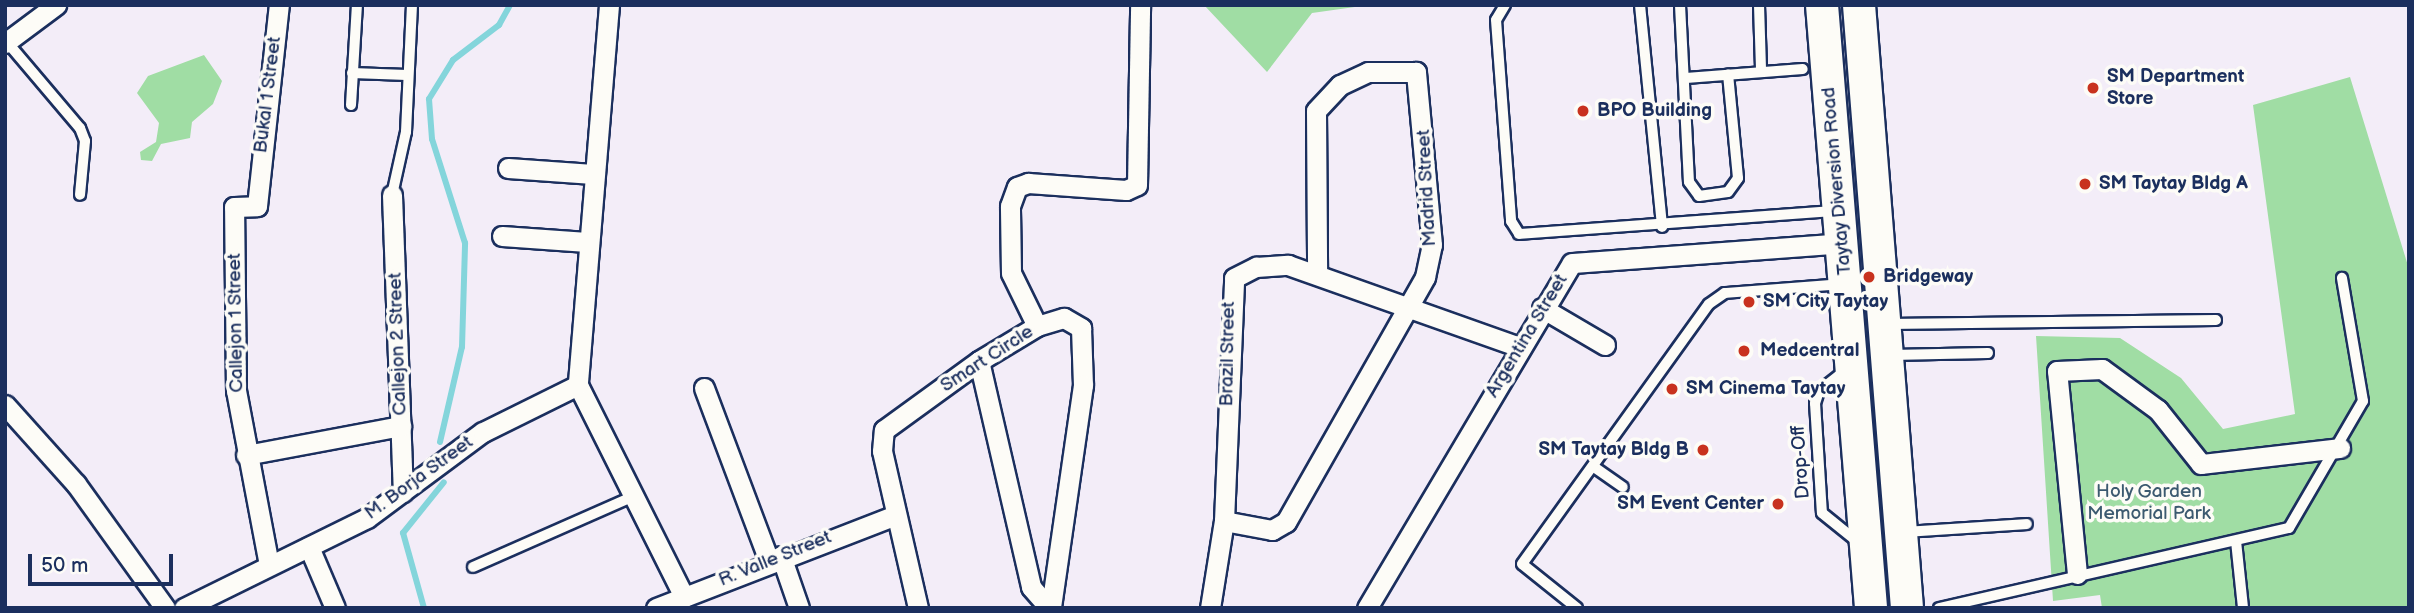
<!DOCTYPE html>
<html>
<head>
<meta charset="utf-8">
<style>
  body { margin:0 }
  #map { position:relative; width:2414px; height:613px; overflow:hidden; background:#f3edf8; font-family:"Balsamiq Sans",sans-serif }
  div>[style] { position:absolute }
  .green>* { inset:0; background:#a0dda4 }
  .stream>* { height:6px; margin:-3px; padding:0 3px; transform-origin:3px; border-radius:3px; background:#84d5db }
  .roads { filter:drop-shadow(2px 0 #1b2f5e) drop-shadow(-2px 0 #1b2f5e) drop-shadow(0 2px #1b2f5e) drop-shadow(0 -2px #1b2f5e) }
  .lane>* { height:10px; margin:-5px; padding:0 5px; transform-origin:5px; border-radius:5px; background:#fdfcf7 }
  .street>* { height:19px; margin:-9.5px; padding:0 9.5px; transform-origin:9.5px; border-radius:9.5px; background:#fdfcf7 }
  .primary>* { height:32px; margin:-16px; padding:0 16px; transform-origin:16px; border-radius:16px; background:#fdfcf7 }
  .dots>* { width:19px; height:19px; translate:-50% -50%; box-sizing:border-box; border:4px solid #fdfcf7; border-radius:50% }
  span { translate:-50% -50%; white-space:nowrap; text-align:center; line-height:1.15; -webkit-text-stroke:7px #fdfcf7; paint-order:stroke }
  .poi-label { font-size:19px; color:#1b2f5e; font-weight:700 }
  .left { translate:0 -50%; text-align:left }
  .right { translate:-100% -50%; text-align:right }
  .street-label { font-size:19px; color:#1b2f5e }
  .park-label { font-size:19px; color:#3c5a70 }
  .frame { position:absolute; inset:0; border:7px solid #1b2f5e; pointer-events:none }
  .scale { position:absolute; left:28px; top:554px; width:145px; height:32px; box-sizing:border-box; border:4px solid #1b2f5e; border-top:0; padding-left:9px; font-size:21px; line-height:24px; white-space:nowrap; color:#1b2f5e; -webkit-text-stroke:5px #fdfcf7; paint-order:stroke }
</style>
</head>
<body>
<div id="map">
  <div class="green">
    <i style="clip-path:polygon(1204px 5px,1369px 5px,1312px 13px,1267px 72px)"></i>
    <i style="clip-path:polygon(204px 55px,222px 81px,213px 104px,192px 122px,190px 138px,161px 144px,152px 161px,141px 160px,140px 152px,156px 142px,159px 123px,137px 93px,148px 76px)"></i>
    <i style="clip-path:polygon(2350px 77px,2409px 269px,2409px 608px,2102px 608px,2100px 595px,2053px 601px,2036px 336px,2120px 338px,2181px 378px,2223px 429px,2295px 414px,2253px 105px)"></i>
  </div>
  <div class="stream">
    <i style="left:440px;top:442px;width:98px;rotate:-77deg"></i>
    <i style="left:462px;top:347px;width:104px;rotate:-88.3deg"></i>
    <i style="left:465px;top:243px;width:109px;rotate:-107.6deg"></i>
    <i style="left:432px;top:139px;width:40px;rotate:-94.3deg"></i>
    <i style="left:429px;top:99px;width:46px;rotate:-58.4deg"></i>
    <i style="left:453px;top:60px;width:58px;rotate:-37.3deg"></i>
    <i style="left:499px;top:25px;width:23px;rotate:-61deg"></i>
    <i style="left:424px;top:608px;width:78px;rotate:-105.6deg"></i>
    <i style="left:403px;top:533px;width:65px;rotate:-51.2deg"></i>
  </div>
  <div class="roads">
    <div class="lane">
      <i style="left:1505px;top:5px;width:17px;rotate:121deg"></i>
      <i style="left:1496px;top:20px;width:202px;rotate:85.7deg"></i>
      <i style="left:1511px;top:221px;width:15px;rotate:58deg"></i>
      <i style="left:1519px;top:234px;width:317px;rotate:-4.2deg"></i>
      <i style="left:1640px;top:5px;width:223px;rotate:84.3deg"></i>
      <i style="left:1680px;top:5px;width:177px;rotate:87.1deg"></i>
      <i style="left:1689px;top:182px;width:17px;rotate:54deg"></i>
      <i style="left:1699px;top:196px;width:29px;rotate:-8deg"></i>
      <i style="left:1728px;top:192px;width:17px;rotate:-54deg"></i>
      <i style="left:1738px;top:178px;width:104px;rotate:-95.5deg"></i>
      <i style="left:1759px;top:5px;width:65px;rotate:88.2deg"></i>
      <i style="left:7px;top:42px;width:113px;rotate:49.7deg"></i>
      <i style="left:80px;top:128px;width:14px;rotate:69deg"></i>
      <i style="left:85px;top:141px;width:54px;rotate:95.3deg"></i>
      <i style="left:352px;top:73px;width:55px;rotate:2.1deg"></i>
      <i style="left:1686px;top:78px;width:117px;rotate:-4.4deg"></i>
      <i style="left:351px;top:105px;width:100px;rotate:-86.6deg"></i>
      <i style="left:392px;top:195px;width:65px;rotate:-77.5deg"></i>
      <i style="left:406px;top:132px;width:127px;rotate:-87.3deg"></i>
      <i style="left:1888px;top:324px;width:328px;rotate:-0.7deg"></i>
      <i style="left:1891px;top:355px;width:97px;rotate:-1.2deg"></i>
      <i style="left:1846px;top:370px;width:34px;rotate:142deg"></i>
      <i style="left:1819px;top:391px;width:13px;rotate:108deg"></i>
      <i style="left:1815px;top:403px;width:110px;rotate:86.4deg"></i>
      <i style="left:1822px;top:513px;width:48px;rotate:39deg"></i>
      <i style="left:1594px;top:467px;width:35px;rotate:35deg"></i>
      <i style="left:1906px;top:532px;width:121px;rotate:-3.8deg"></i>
      <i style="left:2236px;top:541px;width:67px;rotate:84deg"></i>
      <i style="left:473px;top:567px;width:176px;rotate:-23.8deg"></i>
      <i style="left:1577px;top:608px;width:70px;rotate:-141.3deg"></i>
      <i style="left:1522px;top:564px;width:320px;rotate:-54.3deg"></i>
      <i style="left:1709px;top:304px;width:19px;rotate:-35deg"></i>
      <i style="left:1725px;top:293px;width:117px;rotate:-4.4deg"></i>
      <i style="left:1939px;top:608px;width:359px;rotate:-12.9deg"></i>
      <i style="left:2289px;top:528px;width:147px;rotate:-59.8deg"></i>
      <i style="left:2363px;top:401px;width:125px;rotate:-99.7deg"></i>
    </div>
    <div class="street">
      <i style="left:609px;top:5px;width:381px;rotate:94.7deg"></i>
      <i style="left:578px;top:385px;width:237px;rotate:63.4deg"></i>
      <i style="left:5px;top:43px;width:64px;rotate:-36.7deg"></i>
      <i style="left:508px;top:168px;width:85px;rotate:4deg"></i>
      <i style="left:392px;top:195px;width:297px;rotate:87.9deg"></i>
      <i style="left:502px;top:236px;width:85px;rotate:4deg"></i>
      <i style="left:1542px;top:308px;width:73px;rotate:30.4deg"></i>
      <i style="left:1037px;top:326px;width:59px;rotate:-116.1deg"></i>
      <i style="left:1011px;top:273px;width:67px;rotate:-90.9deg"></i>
      <i style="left:1010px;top:206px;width:20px;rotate:-70deg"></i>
      <i style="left:1017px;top:187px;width:12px;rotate:-20deg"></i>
      <i style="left:1028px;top:183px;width:98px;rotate:4.1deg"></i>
      <i style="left:1126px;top:190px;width:12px;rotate:-24deg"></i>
      <i style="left:1137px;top:185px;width:180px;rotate:-89deg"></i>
      <i style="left:979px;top:361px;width:232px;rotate:77deg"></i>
      <i style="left:1031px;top:587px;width:28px;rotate:49deg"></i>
      <i style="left:704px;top:388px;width:185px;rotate:69.4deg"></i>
      <i style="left:5px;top:405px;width:106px;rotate:48.1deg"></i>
      <i style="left:76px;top:484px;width:153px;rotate:54.3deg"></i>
      <i style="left:246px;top:455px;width:158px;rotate:-10.6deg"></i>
      <i style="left:1224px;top:521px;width:49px;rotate:10.6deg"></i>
      <i style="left:1272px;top:530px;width:16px;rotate:-30deg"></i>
      <i style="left:1286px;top:522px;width:282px;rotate:-60.4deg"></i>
      <i style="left:1425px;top:277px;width:33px;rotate:-78deg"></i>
      <i style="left:1432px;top:245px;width:174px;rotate:-95.3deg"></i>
      <i style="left:1416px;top:72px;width:48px;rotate:180deg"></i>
      <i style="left:1368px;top:72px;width:31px;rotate:155deg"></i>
      <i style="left:1340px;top:85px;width:35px;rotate:133deg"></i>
      <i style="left:1316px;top:111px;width:161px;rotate:89.6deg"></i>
      <i style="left:309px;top:547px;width:66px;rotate:66.9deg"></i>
      <i style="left:781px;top:556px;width:55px;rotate:70.9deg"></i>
      <i style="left:269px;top:565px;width:177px;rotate:-100.7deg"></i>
      <i style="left:236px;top:391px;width:184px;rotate:-90.6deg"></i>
      <i style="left:234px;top:207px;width:23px;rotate:-2deg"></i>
      <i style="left:257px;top:206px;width:202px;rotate:-83.8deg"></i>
      <i style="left:2077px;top:574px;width:204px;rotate:-95.6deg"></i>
      <i style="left:2057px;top:371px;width:45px;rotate:-2.5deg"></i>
      <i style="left:2102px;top:369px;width:69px;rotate:36.2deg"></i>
      <i style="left:2158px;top:410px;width:69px;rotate:51.5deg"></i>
      <i style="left:2201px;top:464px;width:140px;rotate:-6.6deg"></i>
      <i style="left:184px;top:608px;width:204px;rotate:-26.2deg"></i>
      <i style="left:367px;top:518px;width:144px;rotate:-36.6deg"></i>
      <i style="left:483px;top:432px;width:106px;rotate:-26.3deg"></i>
      <i style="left:656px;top:608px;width:257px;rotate:-21.2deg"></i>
      <i style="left:918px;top:608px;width:161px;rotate:-102.9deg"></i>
      <i style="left:882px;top:451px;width:21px;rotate:-85deg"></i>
      <i style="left:884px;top:430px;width:117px;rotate:-36deg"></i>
      <i style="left:979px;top:361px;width:68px;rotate:-31.1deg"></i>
      <i style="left:1037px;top:326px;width:28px;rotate:-17deg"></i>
      <i style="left:1064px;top:318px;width:20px;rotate:30deg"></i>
      <i style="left:1081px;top:328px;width:57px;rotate:88deg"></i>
      <i style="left:1083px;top:385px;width:225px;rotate:98.2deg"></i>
      <i style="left:1210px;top:608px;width:88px;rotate:-80.9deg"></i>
      <i style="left:1224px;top:521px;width:243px;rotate:-87.6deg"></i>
      <i style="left:1234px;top:278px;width:25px;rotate:-27deg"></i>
      <i style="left:1256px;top:267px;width:32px;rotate:-4deg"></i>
      <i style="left:1288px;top:265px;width:246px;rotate:19.5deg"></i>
      <i style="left:1367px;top:608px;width:401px;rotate:-59.3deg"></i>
      <i style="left:1572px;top:263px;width:271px;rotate:-4.2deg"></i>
    </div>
    <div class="primary">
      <i style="left:1822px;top:5px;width:605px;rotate:85.35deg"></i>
      <i style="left:1859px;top:5px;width:605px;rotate:85.45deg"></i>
    </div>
  </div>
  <div class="dots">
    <i style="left:2093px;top:88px;background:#c8321e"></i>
    <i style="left:1583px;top:111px;background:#c8321e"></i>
    <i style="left:2085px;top:184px;background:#c8321e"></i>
    <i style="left:1869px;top:277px;background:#c8321e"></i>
    <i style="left:1749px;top:302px;background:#c8321e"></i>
    <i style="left:1744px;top:351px;background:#c8321e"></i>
    <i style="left:1672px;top:389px;background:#c8321e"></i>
    <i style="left:1703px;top:450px;background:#c8321e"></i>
    <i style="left:1778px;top:504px;background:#c8321e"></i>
  </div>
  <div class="poi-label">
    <span class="left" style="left:2107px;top:88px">SM Department<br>Store</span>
    <span class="left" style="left:1597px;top:111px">BPO Building</span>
    <span class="left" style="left:2099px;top:184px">SM Taytay Bldg A</span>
    <span class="left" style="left:1883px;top:277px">Bridgeway</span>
    <span class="left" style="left:1763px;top:302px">SM City Taytay</span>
    <span class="left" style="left:1760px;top:351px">Medcentral</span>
    <span class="left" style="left:1686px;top:389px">SM Cinema Taytay</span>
    <span class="right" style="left:1689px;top:450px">SM Taytay Bldg B</span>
    <span class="right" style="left:1764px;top:504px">SM Event Center</span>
  </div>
  <div class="street-label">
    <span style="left:268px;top:95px;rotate:-83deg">Bukal 1 Street</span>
    <span style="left:1837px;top:181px;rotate:-95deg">Taytay Diversion Road</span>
    <span style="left:1427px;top:188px;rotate:-93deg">Madrid Street</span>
    <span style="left:236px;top:323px;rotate:-91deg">Callejon 1 Street</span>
    <span style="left:1527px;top:336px;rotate:-59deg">Argentina Street</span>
    <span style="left:398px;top:344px;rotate:-92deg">Callejon 2 Street</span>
    <span style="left:1228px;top:354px;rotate:-89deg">Brazil Street</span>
    <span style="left:987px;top:359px;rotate:-33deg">Smart Circle</span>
    <span style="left:1801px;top:462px;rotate:-94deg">Drop-Off</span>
    <span style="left:419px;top:478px;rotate:-36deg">M. Borja Street</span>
    <span style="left:775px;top:559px;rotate:-22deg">R. Valle Street</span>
  </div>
  <div class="park-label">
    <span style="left:2149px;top:503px">Holy Garden<br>Memorial Park</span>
  </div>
  <div class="frame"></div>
  <div class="scale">50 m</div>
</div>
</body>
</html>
